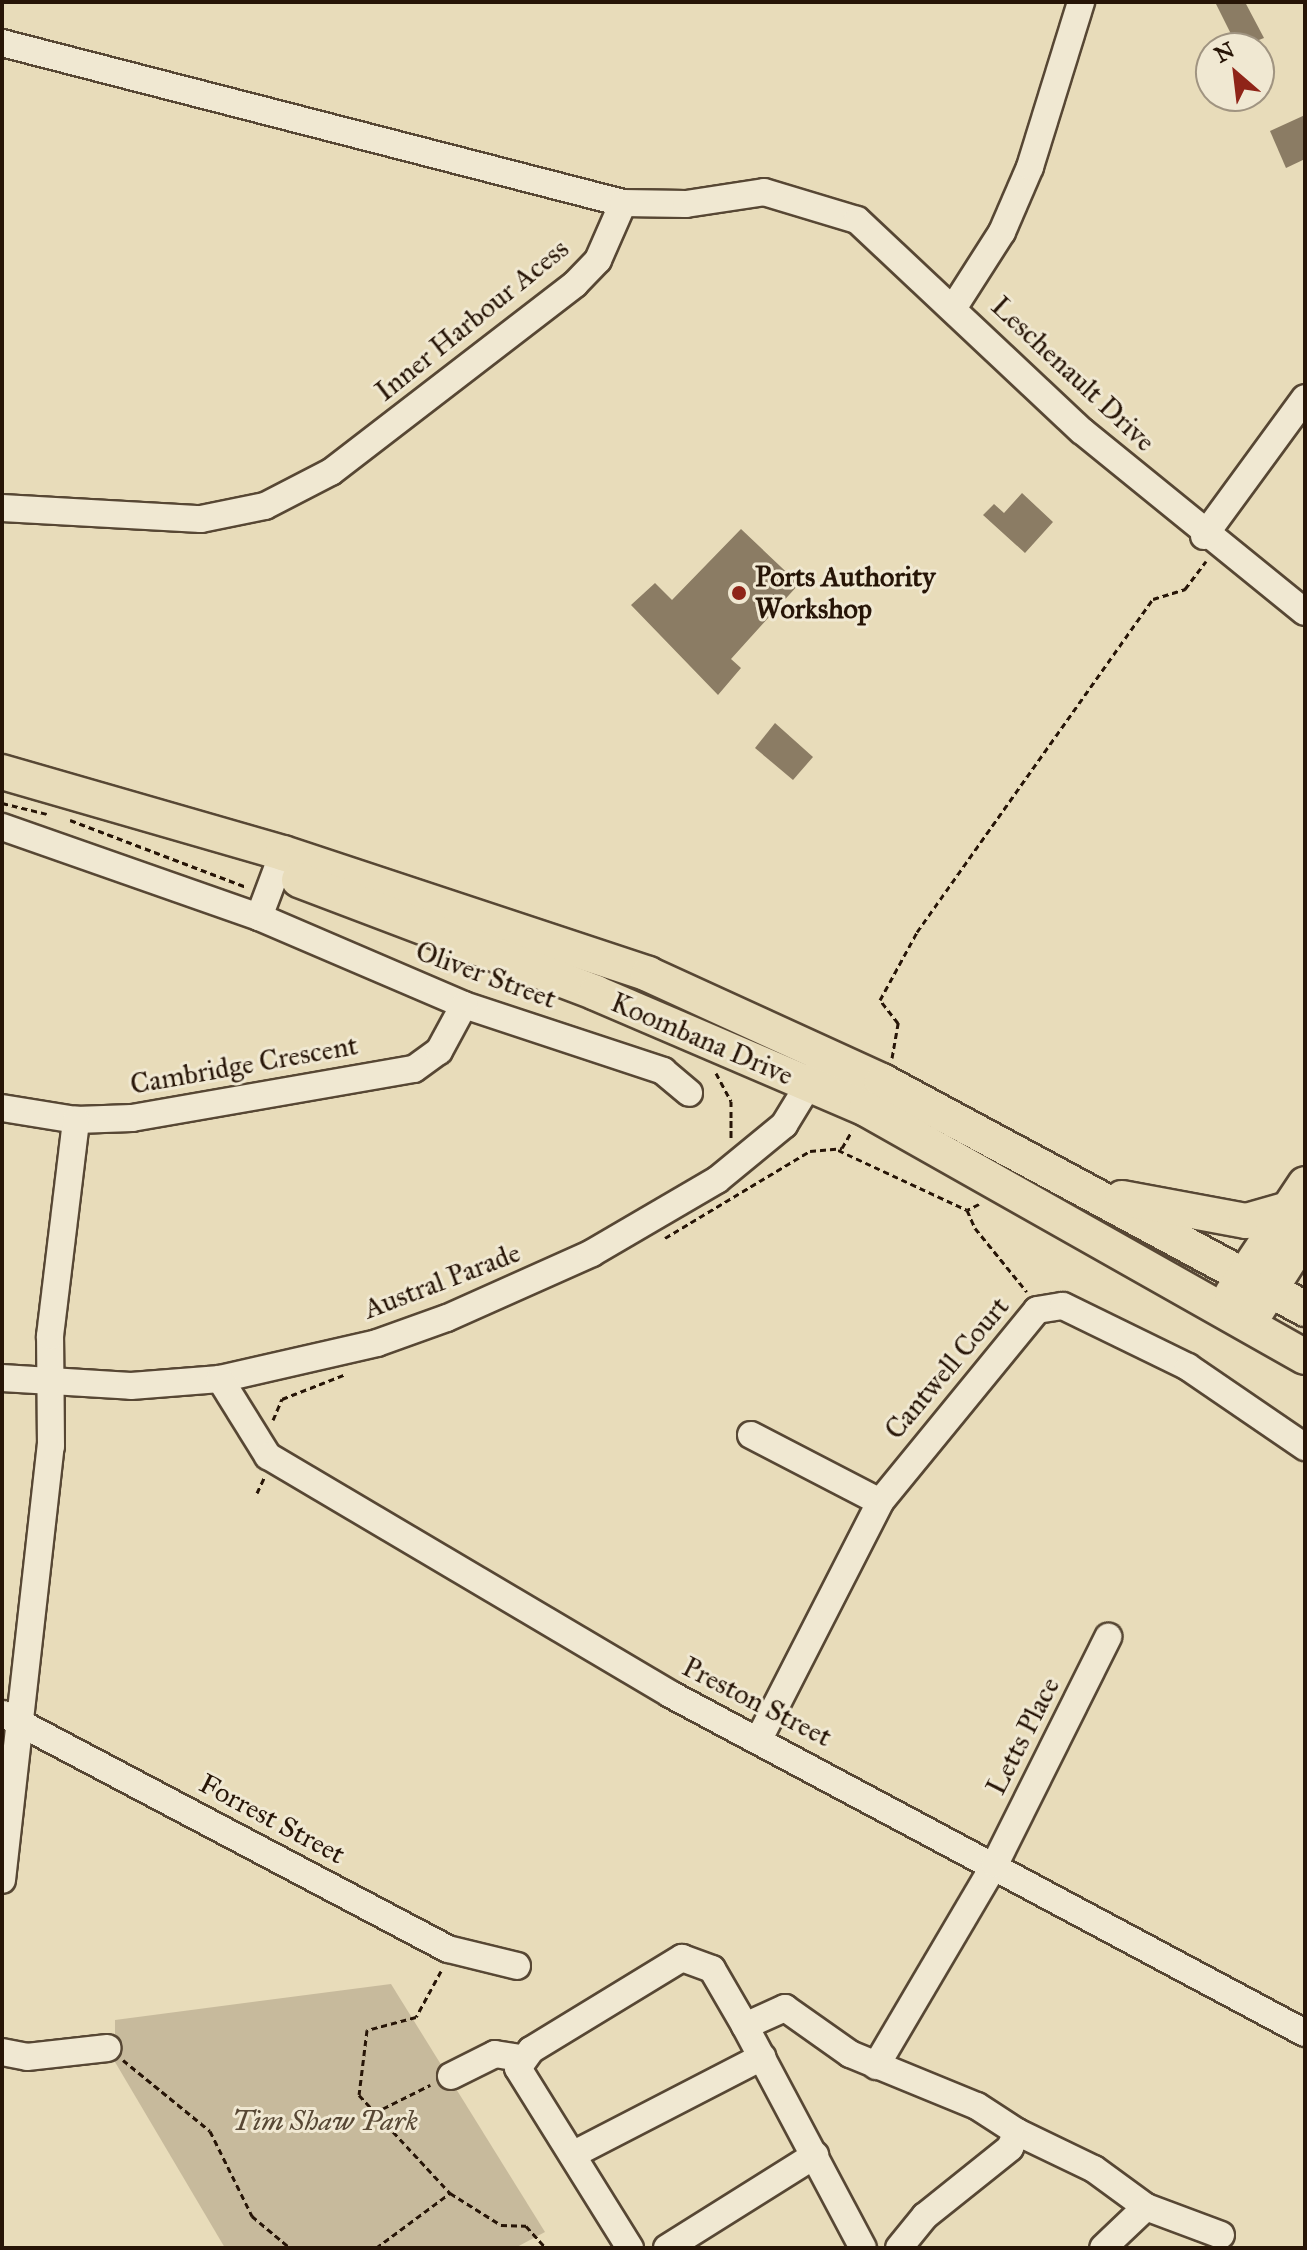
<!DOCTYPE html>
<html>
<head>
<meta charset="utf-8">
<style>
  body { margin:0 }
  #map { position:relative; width:1307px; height:2250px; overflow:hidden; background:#e8dcba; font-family:"IM FELL Great Primer",serif }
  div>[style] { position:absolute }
  .green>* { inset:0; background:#c7ba9c }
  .building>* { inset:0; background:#8b7c64 }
  .path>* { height:3px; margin-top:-1.5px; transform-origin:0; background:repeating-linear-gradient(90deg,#271507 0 6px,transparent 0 10px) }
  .roads { filter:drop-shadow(2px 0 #574734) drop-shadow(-2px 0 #574734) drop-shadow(0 2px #574734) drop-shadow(0 -2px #574734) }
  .minor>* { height:26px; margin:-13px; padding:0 13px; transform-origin:13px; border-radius:13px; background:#f0e8d2 }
  .major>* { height:34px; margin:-17px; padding:0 17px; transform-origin:17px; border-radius:17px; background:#e8dcba }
  .dots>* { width:22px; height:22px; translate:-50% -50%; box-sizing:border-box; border:4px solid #f0e8d2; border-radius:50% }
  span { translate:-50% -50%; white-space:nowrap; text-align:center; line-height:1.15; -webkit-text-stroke:6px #f0e8d2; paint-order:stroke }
  .street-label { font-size:28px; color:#271507 }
  .poi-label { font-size:28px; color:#271507; font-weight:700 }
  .left { translate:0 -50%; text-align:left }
  .park-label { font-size:28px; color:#574734; font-style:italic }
  .frame { position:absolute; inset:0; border:4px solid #271507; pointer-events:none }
  .north { position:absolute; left:1195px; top:32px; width:80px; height:80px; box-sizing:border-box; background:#f0e8d2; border:2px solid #a09481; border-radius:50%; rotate:332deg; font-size:22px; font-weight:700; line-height:32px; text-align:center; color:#271507 }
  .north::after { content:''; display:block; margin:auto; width:28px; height:36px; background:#8f2418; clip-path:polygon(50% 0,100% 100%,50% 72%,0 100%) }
</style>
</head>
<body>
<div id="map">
  <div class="green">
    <i style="clip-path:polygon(391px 1984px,545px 2232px,515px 2248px,225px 2248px,115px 2062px,115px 2020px)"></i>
  </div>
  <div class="building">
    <i style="clip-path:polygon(1215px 2px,1245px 2px,1264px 38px,1238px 48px)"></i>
    <i style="clip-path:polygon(1305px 115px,1305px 159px,1286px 168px,1270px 131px)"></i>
    <i style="clip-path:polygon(1022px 493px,1053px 522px,1025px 553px,983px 515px,994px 504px,1004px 513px)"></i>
    <i style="clip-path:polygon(741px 529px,799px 584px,731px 659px,741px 668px,718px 695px,631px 605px,655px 583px,672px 600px)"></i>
    <i style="clip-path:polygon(775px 723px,813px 757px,793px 780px,755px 748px)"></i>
  </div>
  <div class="path">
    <i style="left:2px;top:803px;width:46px;rotate:13.7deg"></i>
    <i style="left:70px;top:820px;width:188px;rotate:20.8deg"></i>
    <i style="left:892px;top:1058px;width:36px;rotate:-80deg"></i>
    <i style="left:898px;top:1023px;width:29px;rotate:-128deg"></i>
    <i style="left:880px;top:1000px;width:77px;rotate:-61.4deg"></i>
    <i style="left:917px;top:932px;width:408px;rotate:-54.7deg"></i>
    <i style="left:1153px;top:599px;width:34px;rotate:-17deg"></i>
    <i style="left:1185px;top:589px;width:35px;rotate:-53deg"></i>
    <i style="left:716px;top:1073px;width:32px;rotate:62deg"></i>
    <i style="left:731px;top:1101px;width:38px;rotate:90deg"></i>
    <i style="left:838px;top:1150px;width:142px;rotate:24.9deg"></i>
    <i style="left:979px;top:1204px;width:13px;rotate:153deg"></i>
    <i style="left:967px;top:1210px;width:20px;rotate:66deg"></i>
    <i style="left:975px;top:1228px;width:82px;rotate:50.9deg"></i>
    <i style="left:665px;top:1238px;width:169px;rotate:-31deg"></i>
    <i style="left:810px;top:1151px;width:32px;rotate:-5deg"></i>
    <i style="left:842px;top:1148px;width:20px;rotate:-60deg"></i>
    <i style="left:273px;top:1420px;width:23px;rotate:-67deg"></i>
    <i style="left:282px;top:1399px;width:69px;rotate:-21.3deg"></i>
    <i style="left:257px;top:1493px;width:17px;rotate:-65deg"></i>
    <i style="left:441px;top:1971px;width:52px;rotate:118.5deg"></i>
    <i style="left:416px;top:2017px;width:51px;rotate:165.1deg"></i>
    <i style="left:367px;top:2030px;width:65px;rotate:97deg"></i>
    <i style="left:359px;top:2095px;width:134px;rotate:47.1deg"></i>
    <i style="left:123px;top:2060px;width:112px;rotate:39.2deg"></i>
    <i style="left:210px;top:2131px;width:95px;rotate:63.7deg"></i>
    <i style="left:252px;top:2216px;width:50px;rotate:40.1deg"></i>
    <i style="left:374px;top:2113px;width:63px;rotate:-26.6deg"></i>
    <i style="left:376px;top:2248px;width:92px;rotate:-36.6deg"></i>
    <i style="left:450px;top:2193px;width:60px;rotate:32.1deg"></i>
    <i style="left:501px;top:2225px;width:25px;rotate:2deg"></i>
    <i style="left:526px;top:2226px;width:30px;rotate:48deg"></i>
  </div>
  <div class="roads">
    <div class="minor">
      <i style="left:2px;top:43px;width:641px;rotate:14.45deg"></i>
      <i style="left:954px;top:307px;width:89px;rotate:-57.4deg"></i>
      <i style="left:1002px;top:232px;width:71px;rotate:-66.7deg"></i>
      <i style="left:1030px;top:167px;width:173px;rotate:-72.8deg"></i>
      <i style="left:2px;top:508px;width:199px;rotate:3.2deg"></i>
      <i style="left:201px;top:519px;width:65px;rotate:-11.5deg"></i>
      <i style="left:265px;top:506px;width:74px;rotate:-27.3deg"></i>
      <i style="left:331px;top:472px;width:308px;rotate:-37.6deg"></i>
      <i style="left:575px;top:284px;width:33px;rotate:-46deg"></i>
      <i style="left:598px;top:260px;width:62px;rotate:-66.3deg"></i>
      <i style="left:623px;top:203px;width:63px;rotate:0.9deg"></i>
      <i style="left:686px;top:204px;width:79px;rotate:-8.7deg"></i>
      <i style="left:764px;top:192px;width:97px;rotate:16.8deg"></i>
      <i style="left:857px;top:220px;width:308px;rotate:43.2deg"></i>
      <i style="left:1082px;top:431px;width:287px;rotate:39.1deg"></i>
      <i style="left:1204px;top:536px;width:171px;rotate:-53.8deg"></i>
      <i style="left:2px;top:827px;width:272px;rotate:19.3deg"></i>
      <i style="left:259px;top:917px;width:223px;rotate:23.2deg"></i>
      <i style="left:464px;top:1005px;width:210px;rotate:18.3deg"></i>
      <i style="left:663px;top:1071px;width:34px;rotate:40deg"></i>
      <i style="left:259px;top:917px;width:68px;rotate:-69.4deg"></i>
      <i style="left:2px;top:1108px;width:75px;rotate:9.2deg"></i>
      <i style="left:76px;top:1120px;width:56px;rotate:-2deg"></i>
      <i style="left:132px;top:1118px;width:286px;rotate:-9.9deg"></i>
      <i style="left:414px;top:1069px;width:31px;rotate:-36deg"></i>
      <i style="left:439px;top:1051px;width:52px;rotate:-61.5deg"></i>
      <i style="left:2px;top:1378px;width:129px;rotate:3.5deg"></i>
      <i style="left:131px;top:1386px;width:89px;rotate:-4.5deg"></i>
      <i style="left:220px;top:1379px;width:161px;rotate:-12.9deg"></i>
      <i style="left:377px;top:1343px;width:74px;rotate:-19.7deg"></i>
      <i style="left:447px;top:1318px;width:159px;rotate:-24.1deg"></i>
      <i style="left:592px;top:1253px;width:145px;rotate:-30.3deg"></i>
      <i style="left:717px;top:1180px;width:87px;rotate:-39.4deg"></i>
      <i style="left:784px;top:1125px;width:63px;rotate:-58.6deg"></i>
      <i style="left:220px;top:1379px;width:91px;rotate:58.1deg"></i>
      <i style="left:268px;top:1456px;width:467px;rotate:30.6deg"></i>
      <i style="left:670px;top:1694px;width:720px;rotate:28.1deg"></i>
      <i style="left:751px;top:1435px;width:145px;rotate:27.4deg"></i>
      <i style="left:3px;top:1714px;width:503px;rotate:27.84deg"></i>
      <i style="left:448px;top:1949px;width:71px;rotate:13.8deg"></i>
      <i style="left:760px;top:1737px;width:264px;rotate:-62.9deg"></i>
      <i style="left:880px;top:1502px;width:248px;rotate:-50.7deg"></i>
      <i style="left:1037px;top:1310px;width:26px;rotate:-9deg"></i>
      <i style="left:1063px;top:1306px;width:139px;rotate:26deg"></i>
      <i style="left:1188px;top:1367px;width:142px;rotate:34.4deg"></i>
      <i style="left:2px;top:1880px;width:437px;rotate:-83.6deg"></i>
      <i style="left:51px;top:1446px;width:110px;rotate:-90.5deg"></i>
      <i style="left:50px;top:1336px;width:218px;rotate:-83.1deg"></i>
      <i style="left:745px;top:2026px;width:251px;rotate:62deg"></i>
      <i style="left:2px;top:2052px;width:25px;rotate:11deg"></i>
      <i style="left:27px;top:2057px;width:81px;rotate:-6.4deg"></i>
      <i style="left:876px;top:2066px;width:234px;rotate:-59.5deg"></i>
      <i style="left:995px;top:1864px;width:254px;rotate:-63.5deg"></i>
      <i style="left:451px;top:2076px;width:49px;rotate:-26.6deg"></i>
      <i style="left:495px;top:2054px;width:26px;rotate:9deg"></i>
      <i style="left:1017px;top:2132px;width:85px;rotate:25.7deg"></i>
      <i style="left:1094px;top:2169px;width:64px;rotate:36.2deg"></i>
      <i style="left:1146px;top:2207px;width:59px;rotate:136.4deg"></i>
      <i style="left:574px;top:2154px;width:212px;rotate:-27.3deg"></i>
      <i style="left:1146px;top:2207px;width:80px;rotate:20.5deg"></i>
      <i style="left:630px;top:2248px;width:212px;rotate:-121.9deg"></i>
      <i style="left:518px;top:2068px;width:22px;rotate:-54deg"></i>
      <i style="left:531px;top:2050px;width:177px;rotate:-31.4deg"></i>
      <i style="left:682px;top:1958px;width:32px;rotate:20deg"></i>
      <i style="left:712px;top:1969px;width:66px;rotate:59.9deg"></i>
      <i style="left:745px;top:2026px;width:44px;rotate:-24.2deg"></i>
      <i style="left:785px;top:2008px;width:80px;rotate:35.3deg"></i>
      <i style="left:850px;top:2054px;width:137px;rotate:22.3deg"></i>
      <i style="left:977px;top:2106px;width:48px;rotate:33deg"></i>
      <i style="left:1017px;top:2132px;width:17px;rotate:114deg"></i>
      <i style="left:1010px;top:2148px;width:109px;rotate:141.3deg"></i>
      <i style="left:925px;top:2216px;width:41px;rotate:129.1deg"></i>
      <i style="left:667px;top:2248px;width:175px;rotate:-32.1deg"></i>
    </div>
    <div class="major">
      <i style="left:2px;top:772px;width:292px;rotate:16.1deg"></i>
      <i style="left:283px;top:853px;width:385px;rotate:18.3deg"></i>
      <i style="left:648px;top:974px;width:257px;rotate:24.6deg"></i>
      <i style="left:882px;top:1081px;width:481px;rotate:28.3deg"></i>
      <i style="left:299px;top:880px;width:318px;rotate:20.8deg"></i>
      <i style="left:596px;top:993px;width:294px;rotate:23.2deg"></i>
      <i style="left:866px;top:1109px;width:504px;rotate:29.46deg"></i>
      <i style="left:1122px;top:1198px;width:126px;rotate:10.5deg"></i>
      <i style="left:1246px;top:1221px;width:41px;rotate:-15.8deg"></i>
      <i style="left:1232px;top:1294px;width:132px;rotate:-56.4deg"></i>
      <i style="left:1258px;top:1309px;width:88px;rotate:-57.6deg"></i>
    </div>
  </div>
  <div class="dots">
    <i style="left:739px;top:593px;background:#8f2418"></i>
  </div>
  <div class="street-label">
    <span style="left:472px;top:320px;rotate:-39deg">Inner Harbour Acess</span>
    <span style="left:1073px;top:374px;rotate:43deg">Leschenault Drive</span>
    <span style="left:486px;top:975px;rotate:20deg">Oliver Street</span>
    <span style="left:702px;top:1039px;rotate:23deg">Koombana Drive</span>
    <span style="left:244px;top:1065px;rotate:-10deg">Cambridge Crescent</span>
    <span style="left:442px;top:1281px;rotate:-21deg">Austral Parade</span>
    <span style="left:947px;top:1368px;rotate:-50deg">Cantwell Court</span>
    <span style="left:757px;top:1702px;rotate:27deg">Preston Street</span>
    <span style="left:1023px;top:1736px;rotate:-63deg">Letts Place</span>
    <span style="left:272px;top:1819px;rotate:28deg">Forrest Street</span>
  </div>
  <div class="poi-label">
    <span class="left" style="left:755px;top:593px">Ports Authority<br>Workshop</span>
  </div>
  <div class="park-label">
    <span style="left:325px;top:2121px">Tim Shaw Park</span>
  </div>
  <div class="frame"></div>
  <div class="north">N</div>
</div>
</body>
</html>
